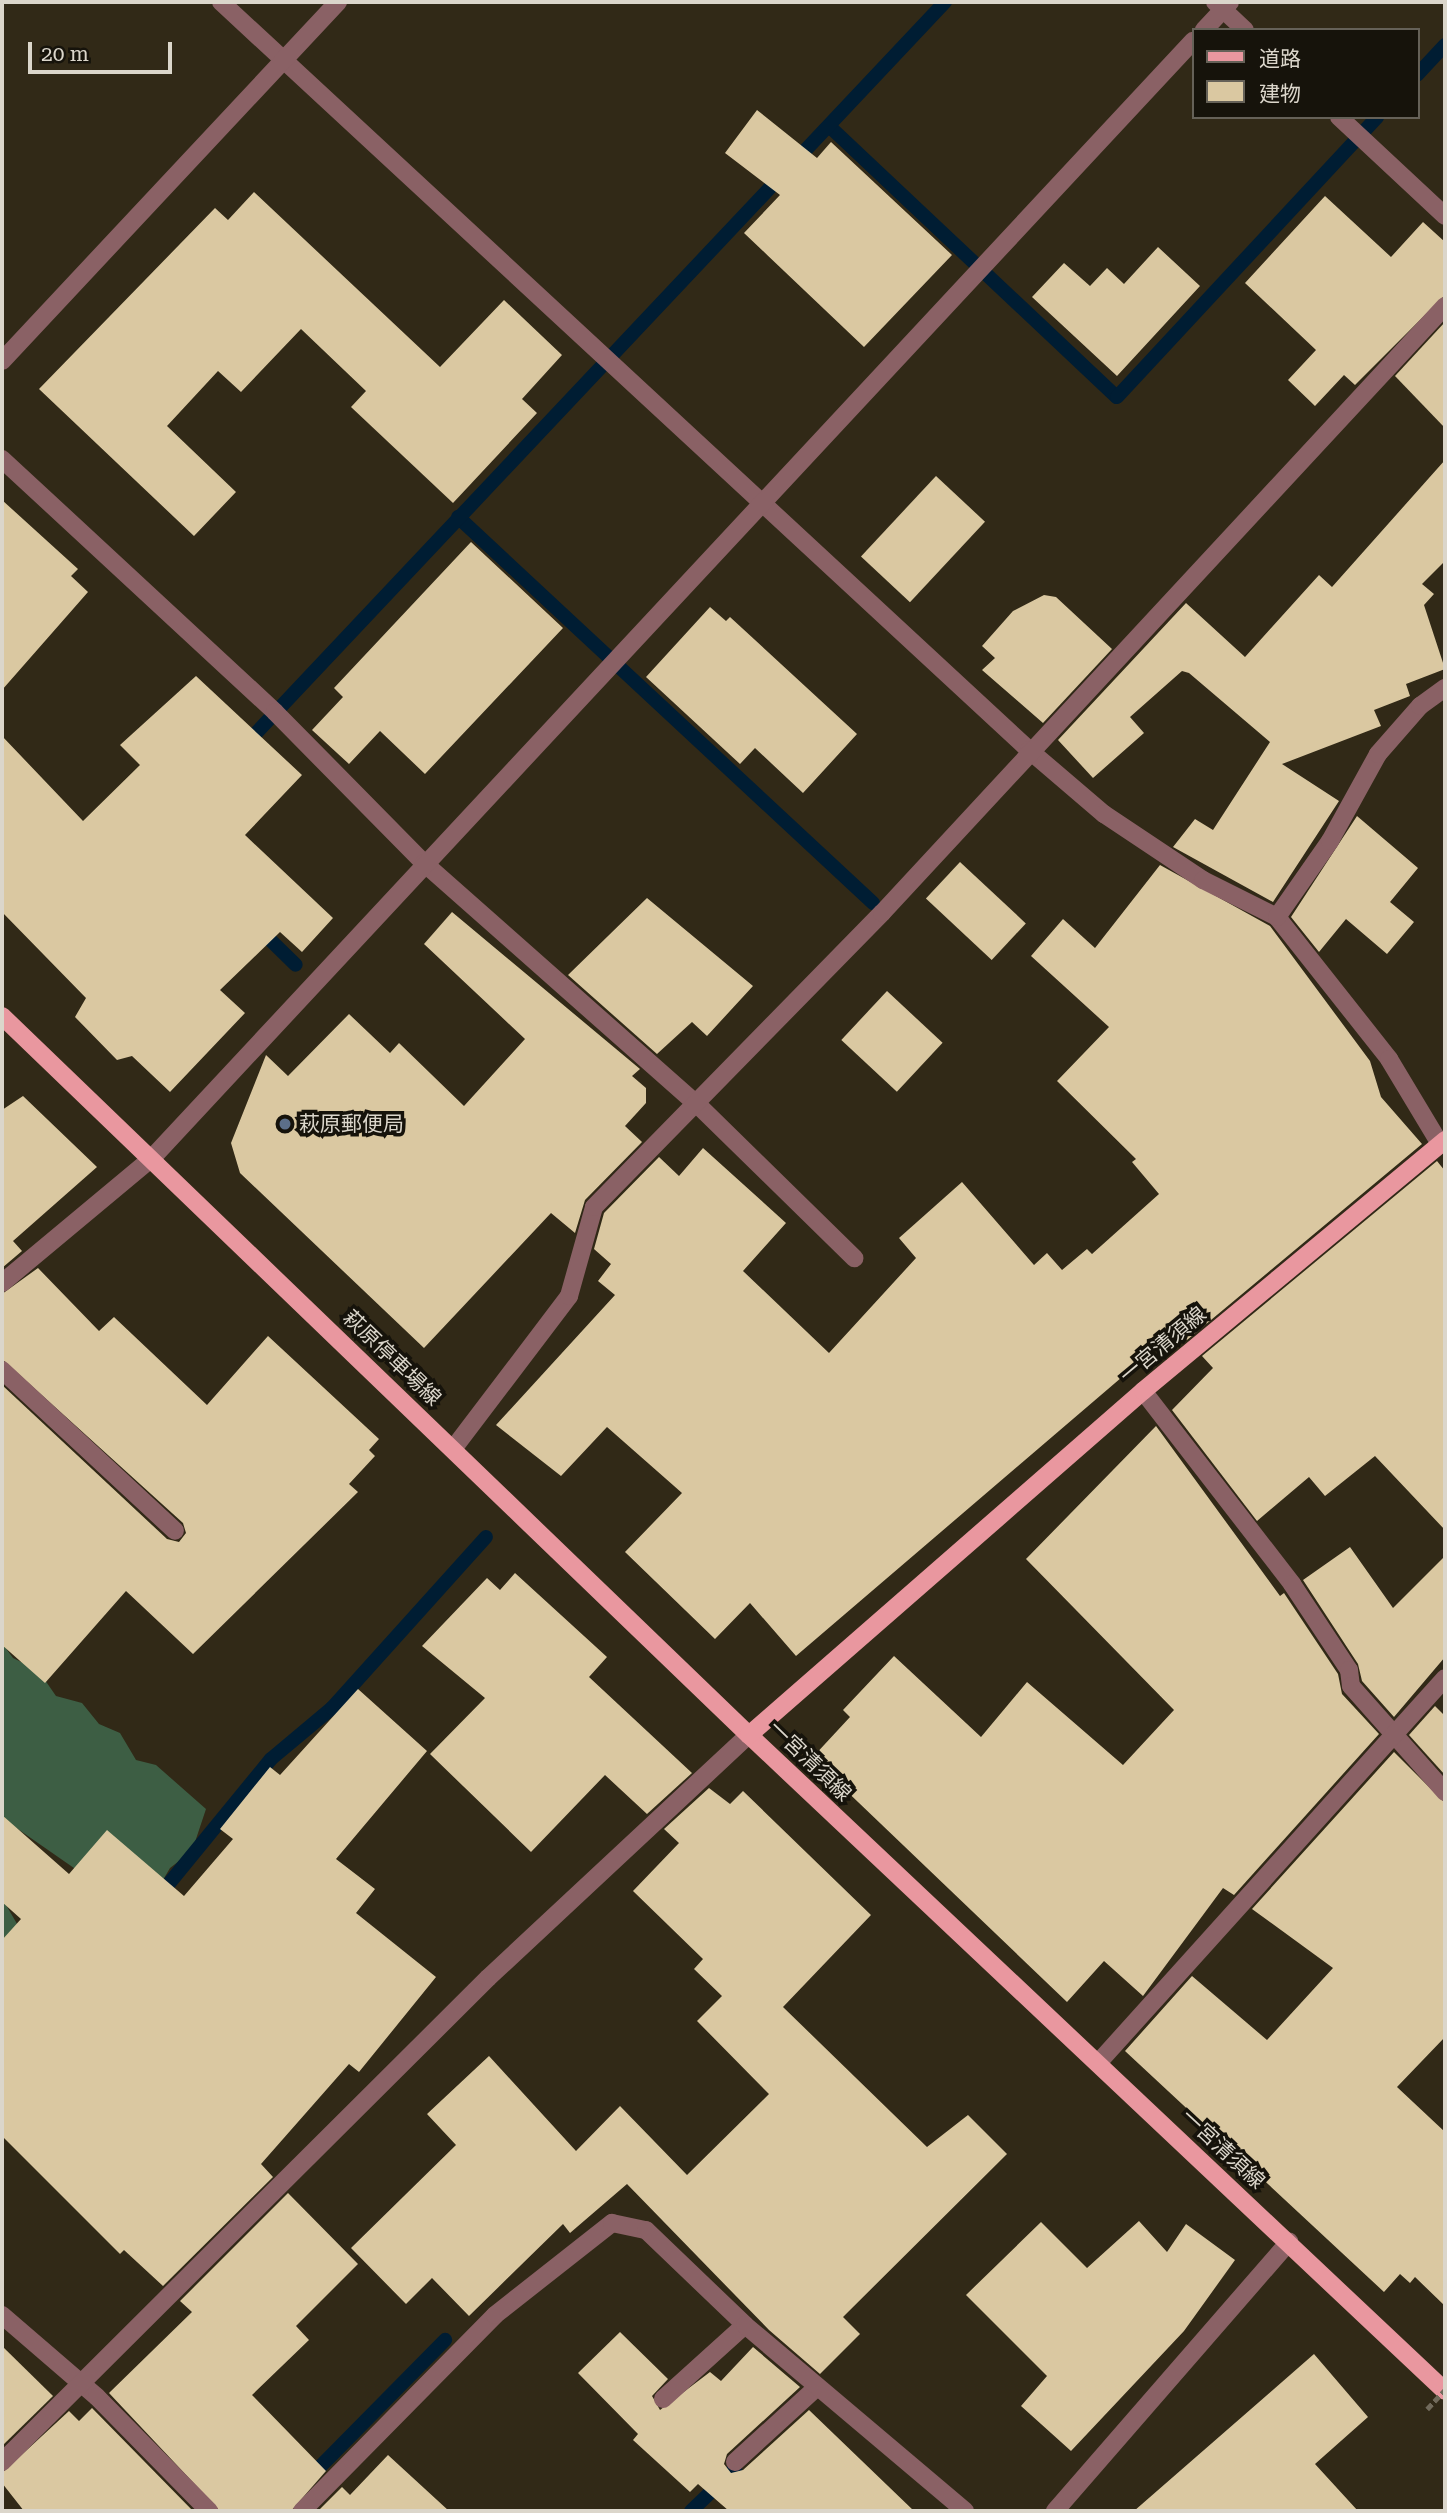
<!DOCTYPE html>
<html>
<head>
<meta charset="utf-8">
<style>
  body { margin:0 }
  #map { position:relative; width:1447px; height:2513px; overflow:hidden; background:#312917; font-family:"Roboto Serif","Noto Sans JP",serif }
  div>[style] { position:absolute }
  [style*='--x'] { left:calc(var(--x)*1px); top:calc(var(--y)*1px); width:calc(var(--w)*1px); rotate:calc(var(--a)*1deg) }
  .forest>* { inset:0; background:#3d5e44 }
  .stream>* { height:14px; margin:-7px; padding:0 7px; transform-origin:7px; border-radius:7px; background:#001d33 }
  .building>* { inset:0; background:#dac8a1; transform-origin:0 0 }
  .minor>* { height:18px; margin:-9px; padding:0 9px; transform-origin:9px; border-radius:9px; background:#8a6165 }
  .major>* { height:18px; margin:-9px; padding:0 9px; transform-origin:9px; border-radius:9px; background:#e9979f }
  .path-bridge>* { height:4.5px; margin-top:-2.25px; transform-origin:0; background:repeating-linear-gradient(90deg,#716a5b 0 7px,transparent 0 10.5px) }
  .dots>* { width:19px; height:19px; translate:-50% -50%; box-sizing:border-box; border:4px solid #16130b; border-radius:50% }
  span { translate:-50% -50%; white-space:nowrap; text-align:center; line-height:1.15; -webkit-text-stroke:7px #16130b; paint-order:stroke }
  .poi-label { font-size:21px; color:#dbd6cb }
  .left { translate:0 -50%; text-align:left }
  .street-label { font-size:21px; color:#dbd6cb }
  .frame { position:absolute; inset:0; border:4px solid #dbd6cb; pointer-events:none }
  .legend { position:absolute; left:1192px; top:28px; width:228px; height:91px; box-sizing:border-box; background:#16130b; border:2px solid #656158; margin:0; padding:9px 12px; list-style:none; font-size:21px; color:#dbd6cb }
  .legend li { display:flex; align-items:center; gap:14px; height:35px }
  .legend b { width:35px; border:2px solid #656158 }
  .scale { position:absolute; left:28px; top:42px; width:144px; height:32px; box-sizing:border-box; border:4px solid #dbd6cb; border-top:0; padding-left:9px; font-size:21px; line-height:24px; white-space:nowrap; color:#dbd6cb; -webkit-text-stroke:5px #16130b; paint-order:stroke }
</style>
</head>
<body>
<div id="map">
  <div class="forest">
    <div style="clip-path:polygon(2px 1643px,13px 1658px,38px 1670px,56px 1696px,82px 1703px,99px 1724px,120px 1733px,136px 1760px,156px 1765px,206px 1809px,192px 1851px,170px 1868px,156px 1892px,84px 1875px,2px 1818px)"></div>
    <div style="clip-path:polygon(2px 1898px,20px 1929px,2px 1944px)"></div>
  </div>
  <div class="stream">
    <div style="--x:1417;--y:75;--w:41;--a:-47"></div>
    <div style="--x:829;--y:126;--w:395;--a:43.3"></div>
    <div style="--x:1117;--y:397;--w:382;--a:-47.1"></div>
    <div style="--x:458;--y:517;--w:567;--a:42.93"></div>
    <div style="--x:243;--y:747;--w:1024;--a:-46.7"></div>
    <div style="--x:257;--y:927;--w:54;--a:44.3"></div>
    <div style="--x:158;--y:1897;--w:178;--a:-50.7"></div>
    <div style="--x:271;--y:1759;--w:80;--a:-39.9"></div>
    <div style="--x:332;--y:1708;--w:230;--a:-48"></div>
    <div style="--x:309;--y:2478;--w:194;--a:-45.4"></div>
    <div style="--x:691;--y:2511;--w:61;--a:-43.7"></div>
  </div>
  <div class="building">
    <div style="clip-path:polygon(757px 110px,817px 158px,831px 142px,952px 255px,864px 347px,744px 233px,780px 195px,725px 153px)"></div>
    <div style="clip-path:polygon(254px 192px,440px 367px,504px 300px,562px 355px,522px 399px,537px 413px,453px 503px,351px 407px,366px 391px,301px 329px,241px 392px,218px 371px,167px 426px,236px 492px,194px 536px,39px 389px,215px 208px,228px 220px)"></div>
    <div style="clip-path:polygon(1325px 196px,1391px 257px,1423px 222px,1445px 242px,1445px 295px,1355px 385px,1344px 375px,1315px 406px,1288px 380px,1316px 350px,1245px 283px)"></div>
    <div style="clip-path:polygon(1158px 247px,1200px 286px,1117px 376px,1032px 297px,1064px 263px,1090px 286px,1107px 268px,1124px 284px)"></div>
    <div style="clip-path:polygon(1445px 322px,1445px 428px,1395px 376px)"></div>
    <div style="clip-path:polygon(1445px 460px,1445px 561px,1422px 584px,1434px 594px,1424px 605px,1445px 669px,1406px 684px,1410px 696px,1374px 710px,1381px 726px,1282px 764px,1339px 801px,1273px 902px,1173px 847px,1195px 819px,1213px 830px,1270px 742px,1189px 673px,1182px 671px,1130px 717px,1144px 733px,1093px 778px,1058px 740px,1186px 603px,1245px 657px,1319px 575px,1332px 587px)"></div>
    <div style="left:936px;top:476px;width:67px;height:110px;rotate:43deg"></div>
    <div style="clip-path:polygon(2px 500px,78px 569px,71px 576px,88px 592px,2px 690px)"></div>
    <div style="clip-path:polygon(471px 542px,563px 628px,425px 774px,380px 731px,349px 764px,312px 730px,343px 697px,334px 688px)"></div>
    <div style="clip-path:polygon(1044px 595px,1056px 597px,1112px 649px,1043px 723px,982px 670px,995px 658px,982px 646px,1013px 611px)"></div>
    <div style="clip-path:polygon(710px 607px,726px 621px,730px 617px,857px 734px,803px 793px,755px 748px,740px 764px,646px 677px)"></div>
    <div style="clip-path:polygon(196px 676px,302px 775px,245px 835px,333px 918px,302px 952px,280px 932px,220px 990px,245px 1013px,170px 1092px,132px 1056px,117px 1060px,75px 1017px,86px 998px,2px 912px,2px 736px,83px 821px,140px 765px,120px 745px)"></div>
    <div style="clip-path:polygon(1357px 816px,1418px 868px,1390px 902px,1414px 922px,1387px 954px,1346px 919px,1319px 952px,1291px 917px)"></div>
    <div style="left:960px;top:862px;width:90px;height:50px;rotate:43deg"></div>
    <div style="clip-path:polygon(1160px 865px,1270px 926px,1370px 1061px,1381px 1097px,1422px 1144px,1187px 1340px,1177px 1330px,796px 1656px,750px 1603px,715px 1639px,625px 1552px,682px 1493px,607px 1427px,561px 1476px,496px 1425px,615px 1295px,598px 1281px,611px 1264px,594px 1249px,604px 1213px,659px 1157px,679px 1176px,703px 1148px,786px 1223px,743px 1271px,829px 1353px,916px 1258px,899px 1238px,962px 1182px,1034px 1265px,1047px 1253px,1062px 1270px,1087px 1249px,1092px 1254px,1159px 1194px,1132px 1162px,1136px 1159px,1057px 1081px,1109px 1027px,1031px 956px,1063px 919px,1095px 948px)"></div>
    <div style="clip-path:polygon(647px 898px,753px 986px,707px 1036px,692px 1022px,657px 1054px,568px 975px)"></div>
    <div style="clip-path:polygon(452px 912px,640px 1069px,632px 1076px,646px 1088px,646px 1103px,625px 1126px,642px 1142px,585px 1200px,575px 1233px,551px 1213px,424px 1348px,240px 1173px,231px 1143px,266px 1055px,288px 1076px,349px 1014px,390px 1053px,399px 1043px,464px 1106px,525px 1039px,424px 944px)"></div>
    <div style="left:887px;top:991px;width:76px;height:67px;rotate:43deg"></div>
    <div style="clip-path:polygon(23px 1096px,97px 1167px,13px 1241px,22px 1251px,2px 1268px,2px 1110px)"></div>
    <div style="clip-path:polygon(1437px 1161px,1445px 1171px,1445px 1530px,1375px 1456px,1325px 1496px,1309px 1477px,1257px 1521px,1172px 1410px,1213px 1368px,1202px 1356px)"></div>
    <div style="clip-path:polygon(38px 1268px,99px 1331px,114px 1317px,207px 1405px,268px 1336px,379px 1439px,369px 1450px,375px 1456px,349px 1484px,358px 1492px,193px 1654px,126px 1591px,45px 1683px,2px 1645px,2px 1385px,167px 1539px,179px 1542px,186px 1533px,183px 1523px,2px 1359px,2px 1294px)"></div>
    <div style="clip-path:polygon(1156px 1426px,1280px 1596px,1284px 1593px,1338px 1674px,1342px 1694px,1379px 1734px,1234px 1895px,1223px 1888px,1143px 1996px,1104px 1961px,1067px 2002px,812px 1758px,850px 1717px,843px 1710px,894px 1656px,981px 1737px,1027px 1682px,1123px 1765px,1174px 1710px,1026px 1559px)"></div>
    <div style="clip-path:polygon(1350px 1547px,1393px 1608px,1445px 1556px,1445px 1657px,1394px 1717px,1362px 1681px,1358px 1664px,1303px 1580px)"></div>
    <div style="clip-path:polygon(515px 1573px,607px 1657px,589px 1677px,692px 1773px,647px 1814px,605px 1775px,531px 1852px,430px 1754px,485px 1698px,422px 1646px,487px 1578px,500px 1590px)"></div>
    <div style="clip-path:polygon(358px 1689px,427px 1751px,336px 1859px,375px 1889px,356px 1913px,436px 1977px,359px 2072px,349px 2064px,261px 2164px,273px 2177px,163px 2286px,124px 2250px,120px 2254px,2px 2136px,2px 1940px,21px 1919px,2px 1902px,2px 1815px,69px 1874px,107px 1830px,184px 1896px,233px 1839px,220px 1829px,270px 1767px,280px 1775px)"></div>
    <div style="clip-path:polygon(1435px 1706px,1445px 1716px,1445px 1775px,1409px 1735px)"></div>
    <div style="clip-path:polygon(1394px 1752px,1445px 1803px,1445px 2037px,1397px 2087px,1445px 2132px,1445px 2306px,1415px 2277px,1410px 2283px,1400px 2274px,1384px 2292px,1125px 2051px,1192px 1976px,1267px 2040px,1333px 1968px,1252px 1909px)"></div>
    <div style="clip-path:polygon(709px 1788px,730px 1804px,743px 1791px,871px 1915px,783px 2007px,927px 2147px,968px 2115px,1007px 2154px,843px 2317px,860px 2334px,820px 2374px,769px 2330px,627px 2184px,570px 2233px,563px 2224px,469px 2316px,432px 2278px,406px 2304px,351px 2248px,456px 2145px,427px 2114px,489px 2056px,576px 2151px,620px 2106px,687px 2175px,769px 2094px,697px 2021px,722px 1996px,694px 1969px,703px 1959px,633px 1891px,679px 1843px,664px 1829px)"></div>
    <div style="clip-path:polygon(288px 2193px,358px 2264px,296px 2326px,309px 2340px,252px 2395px,326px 2471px,291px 2511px,220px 2511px,109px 2393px,192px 2312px,180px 2301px)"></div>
    <div style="clip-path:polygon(1139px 2221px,1167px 2252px,1186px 2224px,1235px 2260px,1184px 2331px,1071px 2451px,1021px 2406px,1047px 2376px,966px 2295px,1041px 2222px,1087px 2268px)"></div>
    <div style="clip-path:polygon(620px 2332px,668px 2379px,652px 2396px,660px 2410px,710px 2372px,721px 2381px,753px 2347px,800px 2387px,727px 2454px,724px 2464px,731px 2473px,743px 2470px,809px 2410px,914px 2511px,729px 2511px,698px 2484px,690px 2492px,633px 2440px,638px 2434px,578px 2373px)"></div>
    <div style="clip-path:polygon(2px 2346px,53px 2396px,2px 2446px)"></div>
    <div style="clip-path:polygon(1314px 2354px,1368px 2417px,1315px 2464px,1358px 2511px,1134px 2511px)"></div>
    <div style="clip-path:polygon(92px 2408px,193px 2511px,24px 2511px,2px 2483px,2px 2473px,69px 2411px,79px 2421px)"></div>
    <div style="clip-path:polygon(388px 2455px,449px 2511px,318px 2511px,342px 2487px,350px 2495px)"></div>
  </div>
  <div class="minor">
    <div style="--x:221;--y:2;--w:1101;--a:42.79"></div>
    <div style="--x:1029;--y:750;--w:99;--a:40.5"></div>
    <div style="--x:1104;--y:814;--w:119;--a:33.7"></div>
    <div style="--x:1203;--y:880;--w:83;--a:26.6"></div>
    <div style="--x:1277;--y:917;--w:181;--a:51.7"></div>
    <div style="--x:1389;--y:1059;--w:99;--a:59"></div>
    <div style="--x:1215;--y:2;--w:41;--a:43"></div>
    <div style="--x:1204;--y:30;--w:38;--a:-47"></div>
    <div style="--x:1339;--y:117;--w:145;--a:43"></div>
    <div style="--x:2;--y:361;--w:492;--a:-46.9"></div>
    <div style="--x:2;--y:459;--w:372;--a:42.8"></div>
    <div style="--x:275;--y:712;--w:212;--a:45.4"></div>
    <div style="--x:424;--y:863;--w:366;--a:41.5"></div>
    <div style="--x:698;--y:1105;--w:219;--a:44.4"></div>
    <div style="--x:1277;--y:917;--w:93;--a:-55.1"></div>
    <div style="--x:1330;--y:841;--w:99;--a:-61.1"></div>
    <div style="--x:1378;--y:754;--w:64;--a:-48.8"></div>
    <div style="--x:1420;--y:706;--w:31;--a:-36"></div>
    <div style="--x:2;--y:1283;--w:195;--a:-39.8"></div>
    <div style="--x:152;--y:1158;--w:1527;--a:-47.02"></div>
    <div style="--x:2;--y:1370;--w:236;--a:42.9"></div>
    <div style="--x:1143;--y:1391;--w:244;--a:52.3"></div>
    <div style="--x:1292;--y:1584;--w:103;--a:56.5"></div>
    <div style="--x:1349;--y:1670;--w:16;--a:83"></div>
    <div style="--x:1351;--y:1686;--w:142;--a:48.4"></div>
    <div style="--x:453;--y:1449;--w:192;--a:-52.8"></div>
    <div style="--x:569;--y:1296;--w:92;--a:-74.3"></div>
    <div style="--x:594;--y:1207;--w:412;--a:-45.6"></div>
    <div style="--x:882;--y:913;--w:828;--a:-47.15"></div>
    <div style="--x:1098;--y:2063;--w:518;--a:-47.97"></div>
    <div style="--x:2;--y:2315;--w:125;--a:40.8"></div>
    <div style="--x:97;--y:2397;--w:160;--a:45.5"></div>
    <div style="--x:663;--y:2399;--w:110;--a:-42.1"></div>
    <div style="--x:2;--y:2462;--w:686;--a:-44.88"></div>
    <div style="--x:488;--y:1978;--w:357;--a:-43"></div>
    <div style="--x:735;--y:2462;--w:110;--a:-42.4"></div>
    <div style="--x:302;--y:2511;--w:275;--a:-45.4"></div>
    <div style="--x:495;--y:2315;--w:149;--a:-38.2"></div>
    <div style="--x:612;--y:2223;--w:35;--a:12"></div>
    <div style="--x:646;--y:2230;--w:137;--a:43.8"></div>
    <div style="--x:745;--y:2325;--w:288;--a:40.2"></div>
    <div style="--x:1055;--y:2511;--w:357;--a:-49"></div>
  </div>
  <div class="major">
    <div style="--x:2;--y:1016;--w:1037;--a:43.91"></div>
    <div style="--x:749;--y:1735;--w:956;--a:43.31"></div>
    <div style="--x:749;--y:1735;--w:523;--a:-41.12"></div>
    <div style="--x:1143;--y:1391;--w:393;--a:-39.7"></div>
  </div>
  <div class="path-bridge">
    <div style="--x:1427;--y:2409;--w:26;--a:-47"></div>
  </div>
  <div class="dots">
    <div style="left:285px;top:1124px;background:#5c6f8a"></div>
  </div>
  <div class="poi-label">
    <span class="left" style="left:299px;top:1124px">萩原郵便局</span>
  </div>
  <div class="street-label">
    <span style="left:1163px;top:1345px;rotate:-40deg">一宮清須線</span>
    <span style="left:392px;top:1358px;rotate:44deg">萩原停車場線</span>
    <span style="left:810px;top:1761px;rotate:44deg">一宮清須線</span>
    <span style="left:1223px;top:2149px;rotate:43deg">一宮清須線</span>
  </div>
  <div class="frame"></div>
  <ul class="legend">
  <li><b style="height:9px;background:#e9979f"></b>道路</li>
  <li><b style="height:19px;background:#dac8a1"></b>建物</li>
  </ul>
  <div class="scale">20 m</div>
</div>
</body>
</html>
